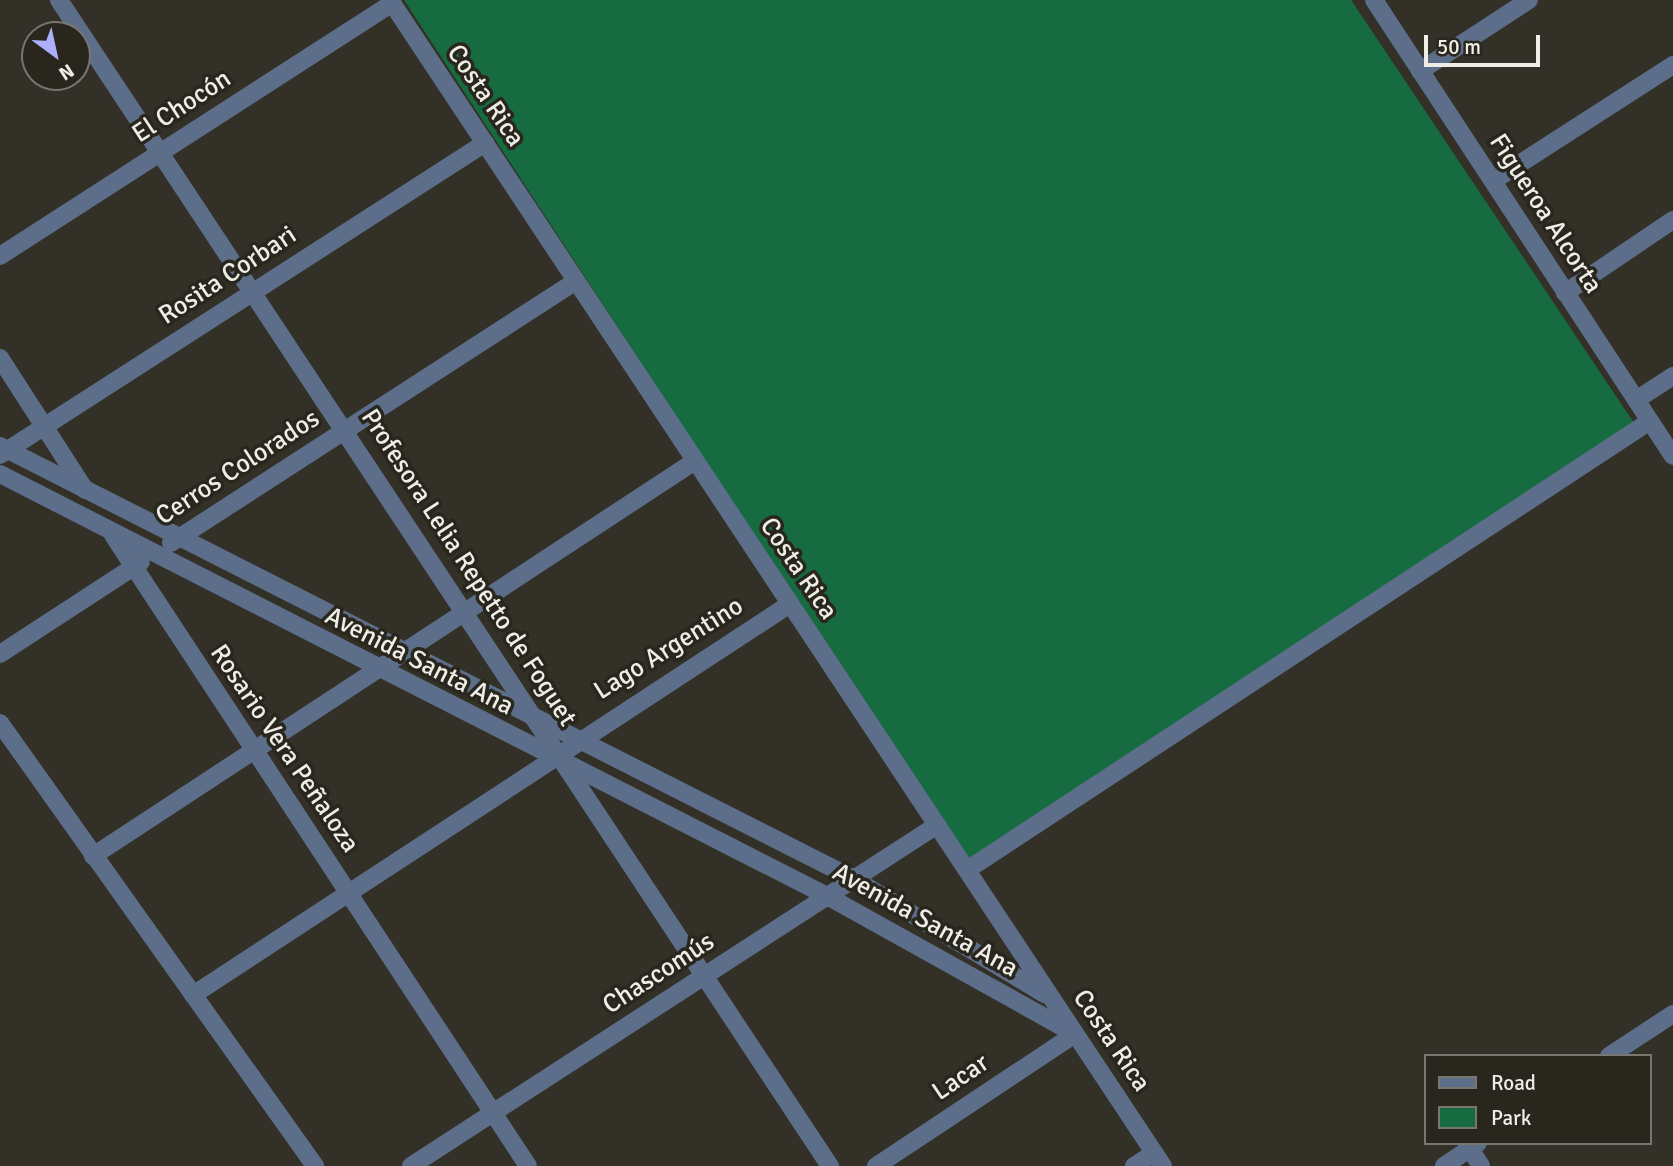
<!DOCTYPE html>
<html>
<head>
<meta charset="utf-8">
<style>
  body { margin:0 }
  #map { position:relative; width:1673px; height:1166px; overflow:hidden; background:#333127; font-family:Signika,sans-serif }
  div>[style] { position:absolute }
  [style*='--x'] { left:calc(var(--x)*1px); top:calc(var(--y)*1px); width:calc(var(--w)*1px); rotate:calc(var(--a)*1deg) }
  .green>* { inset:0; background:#176b41 }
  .minor>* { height:18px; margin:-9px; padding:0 9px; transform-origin:9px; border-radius:9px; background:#5d6e8a }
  span { translate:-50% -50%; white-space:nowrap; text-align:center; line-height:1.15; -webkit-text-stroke:7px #29271d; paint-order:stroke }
  .street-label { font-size:26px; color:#efede7 }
  .legend { position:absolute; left:1424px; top:1054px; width:228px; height:91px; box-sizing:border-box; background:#29271d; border:2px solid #78766e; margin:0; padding:9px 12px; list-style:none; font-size:21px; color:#efede7 }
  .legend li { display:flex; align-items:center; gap:14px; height:35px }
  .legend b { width:35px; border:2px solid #78766e }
  .north { position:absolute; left:21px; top:21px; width:70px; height:70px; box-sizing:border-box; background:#29271d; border:2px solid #78766e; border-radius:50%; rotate:147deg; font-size:19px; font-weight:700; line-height:28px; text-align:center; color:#efede7 }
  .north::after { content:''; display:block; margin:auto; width:24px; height:32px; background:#acaffb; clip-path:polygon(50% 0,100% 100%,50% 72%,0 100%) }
  .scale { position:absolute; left:1424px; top:35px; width:116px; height:32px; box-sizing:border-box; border:4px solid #efede7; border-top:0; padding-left:9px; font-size:21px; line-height:24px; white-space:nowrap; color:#efede7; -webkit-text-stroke:5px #29271d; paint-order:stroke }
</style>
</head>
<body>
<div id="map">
  <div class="green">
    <div style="clip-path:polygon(404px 0,1351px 0,1638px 429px,968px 863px)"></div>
  </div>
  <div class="minor">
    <div style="--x:59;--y:0;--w:1398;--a:56.53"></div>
    <div style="--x:390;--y:0;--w:1399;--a:56.46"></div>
    <div style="--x:1374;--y:0;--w:545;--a:56.75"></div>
    <div style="--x:1420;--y:71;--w:130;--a:-33.1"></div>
    <div style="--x:1493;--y:181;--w:214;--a:-32.8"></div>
    <div style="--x:0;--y:256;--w:467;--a:-32.8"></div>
    <div style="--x:1565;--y:293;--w:130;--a:-34.1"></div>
    <div style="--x:0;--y:358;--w:157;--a:57.2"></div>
    <div style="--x:1636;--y:400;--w:44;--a:-33"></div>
    <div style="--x:0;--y:446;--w:957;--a:26.89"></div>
    <div style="--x:854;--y:879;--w:223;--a:31.1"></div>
    <div style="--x:0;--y:455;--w:577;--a:-32.75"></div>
    <div style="--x:0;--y:474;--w:928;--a:27.03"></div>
    <div style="--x:827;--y:896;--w:284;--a:29.1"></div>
    <div style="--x:1075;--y:1034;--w:239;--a:146.4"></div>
    <div style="--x:113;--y:535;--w:755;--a:56.67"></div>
    <div style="--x:171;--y:543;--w:482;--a:-32.9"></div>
    <div style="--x:0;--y:654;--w:168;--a:-33.1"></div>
    <div style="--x:0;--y:723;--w:544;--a:54.58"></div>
    <div style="--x:93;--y:856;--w:720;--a:-33.27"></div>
    <div style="--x:967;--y:870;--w:817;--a:-33.32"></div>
    <div style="--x:193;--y:995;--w:714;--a:-33.22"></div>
    <div style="--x:1609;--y:1056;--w:77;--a:-33.3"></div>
    <div style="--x:1470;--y:1149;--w:20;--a:57"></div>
    <div style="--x:411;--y:1166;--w:627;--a:-32.95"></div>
    <div style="--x:1134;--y:1166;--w:24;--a:-33"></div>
    <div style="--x:1444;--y:1166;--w:41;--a:-34.1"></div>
  </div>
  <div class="street-label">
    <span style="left:485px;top:96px;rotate:56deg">Costa Rica</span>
    <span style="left:182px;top:107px;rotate:-33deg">El Chocón</span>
    <span style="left:1545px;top:214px;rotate:57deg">Figueroa Alcorta</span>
    <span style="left:228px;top:276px;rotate:-33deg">Rosita Corbari</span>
    <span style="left:238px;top:468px;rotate:-33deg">Cerros Colorados</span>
    <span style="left:468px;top:568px;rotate:57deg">Profesora Lelia Repetto de Foguet</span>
    <span style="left:798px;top:569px;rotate:56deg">Costa Rica</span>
    <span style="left:669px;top:649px;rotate:-32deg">Lago Argentino</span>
    <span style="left:419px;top:662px;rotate:27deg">Avenida Santa Ana</span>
    <span style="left:284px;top:749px;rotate:56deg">Rosario Vera Peñaloza</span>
    <span style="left:925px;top:921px;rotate:29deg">Avenida Santa Ana</span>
    <span style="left:659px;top:974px;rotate:-33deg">Chascomús</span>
    <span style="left:1111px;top:1041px;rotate:56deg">Costa Rica</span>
    <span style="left:961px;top:1078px;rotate:-34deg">Lacar</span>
  </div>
  <ul class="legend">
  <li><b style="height:9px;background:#5d6e8a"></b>Road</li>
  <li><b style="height:19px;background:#176b41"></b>Park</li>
  </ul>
  <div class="north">N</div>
  <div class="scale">50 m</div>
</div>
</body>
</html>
